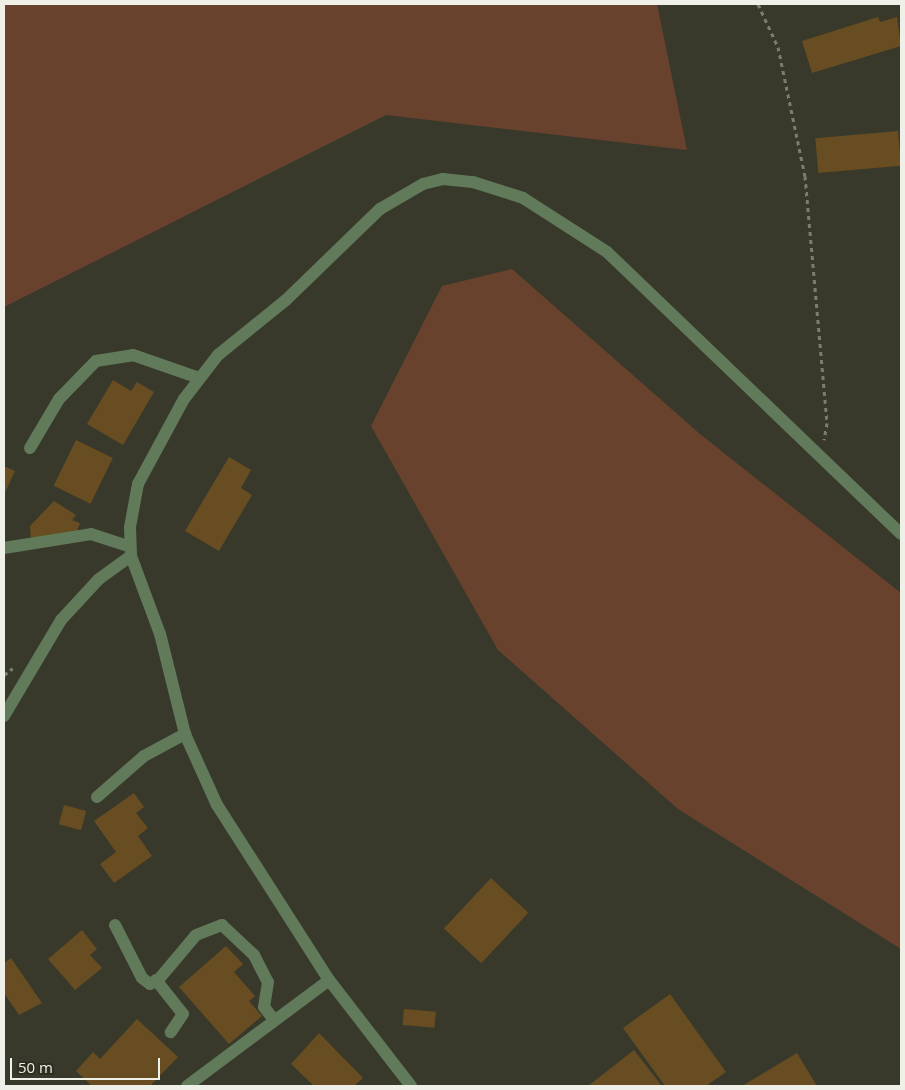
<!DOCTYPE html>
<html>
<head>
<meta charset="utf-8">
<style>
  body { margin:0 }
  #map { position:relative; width:905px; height:1090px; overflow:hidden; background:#38392a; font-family:"Open Sans",sans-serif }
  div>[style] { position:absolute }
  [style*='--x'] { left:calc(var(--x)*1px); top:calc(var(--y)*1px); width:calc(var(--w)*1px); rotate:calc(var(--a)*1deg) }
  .green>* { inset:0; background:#69422e }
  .building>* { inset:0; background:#674d21; transform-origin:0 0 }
  .path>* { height:3px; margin-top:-1.5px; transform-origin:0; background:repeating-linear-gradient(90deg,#7c7d71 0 4px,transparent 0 8px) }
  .minor>* { height:12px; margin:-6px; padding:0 6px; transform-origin:6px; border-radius:6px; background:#607a5a }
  span { translate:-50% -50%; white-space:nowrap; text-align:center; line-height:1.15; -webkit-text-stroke:4px #2e2e21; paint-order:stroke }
  .frame { position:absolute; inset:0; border:5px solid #eff0e7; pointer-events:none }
  .scale { position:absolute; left:10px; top:1058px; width:150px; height:22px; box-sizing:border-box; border:2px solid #eff0e7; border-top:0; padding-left:6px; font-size:15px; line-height:18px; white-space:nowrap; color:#eff0e7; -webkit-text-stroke:4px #2e2e21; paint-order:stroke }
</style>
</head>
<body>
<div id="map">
  <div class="green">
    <div style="clip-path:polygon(4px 4px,657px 4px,687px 150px,386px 115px,4px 307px)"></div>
    <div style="clip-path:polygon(512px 269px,700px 434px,901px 593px,901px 949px,678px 809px,498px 650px,371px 426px,442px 286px)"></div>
  </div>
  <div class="building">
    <div style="clip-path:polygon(878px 17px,880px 22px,897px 17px,901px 46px,812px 73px,802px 41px)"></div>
    <div style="left:898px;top:131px;width:35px;height:83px;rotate:85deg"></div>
    <div style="clip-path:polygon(113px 380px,131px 391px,137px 382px,154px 392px,123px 445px,87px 424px)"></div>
    <div style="left:76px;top:440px;width:41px;height:51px;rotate:26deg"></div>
    <div style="clip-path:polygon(229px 457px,251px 470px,241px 488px,252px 495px,219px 551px,185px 531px)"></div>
    <div style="clip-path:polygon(4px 466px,15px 471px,4px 495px)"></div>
    <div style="clip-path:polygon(54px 501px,76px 515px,72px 520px,80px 523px,77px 531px,31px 542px,30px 526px)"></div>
    <div style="clip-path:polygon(134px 793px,144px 807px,136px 813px,148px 828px,138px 836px,152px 856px,114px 883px,100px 864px,116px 852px,94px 821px)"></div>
    <div style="left:64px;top:805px;width:23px;height:20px;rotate:15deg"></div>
    <div style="left:491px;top:878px;width:51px;height:69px;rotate:43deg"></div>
    <div style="clip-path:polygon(82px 930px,97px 949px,90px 955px,102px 968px,75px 990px,48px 959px)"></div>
    <div style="clip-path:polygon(226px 946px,243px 964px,234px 972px,255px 996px,249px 1001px,262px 1016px,229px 1044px,179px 987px)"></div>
    <div style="clip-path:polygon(11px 958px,42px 1003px,19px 1015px,4px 993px,4px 963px)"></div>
    <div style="clip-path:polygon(670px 994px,726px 1072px,706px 1086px,665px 1086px,623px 1028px)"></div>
    <div style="left:404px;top:1009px;width:32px;height:16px;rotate:5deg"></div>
    <div style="clip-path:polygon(137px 1019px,178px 1057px,150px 1086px,92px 1086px,76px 1071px,93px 1052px,100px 1059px)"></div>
    <div style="clip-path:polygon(319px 1033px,363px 1078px,354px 1086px,314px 1086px,291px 1064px)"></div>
    <div style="clip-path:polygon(634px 1050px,662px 1086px,588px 1086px)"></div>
    <div style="clip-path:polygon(797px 1053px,817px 1086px,742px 1086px)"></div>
  </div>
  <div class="path">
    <div style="--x:758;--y:4;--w:47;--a:65.1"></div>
    <div style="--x:778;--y:47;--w:132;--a:78.2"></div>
    <div style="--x:805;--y:176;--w:248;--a:84.9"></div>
    <div style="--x:827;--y:423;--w:17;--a:100"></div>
    <div style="--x:4;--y:675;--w:11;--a:-38"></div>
  </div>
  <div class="minor">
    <div style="--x:30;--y:448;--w:57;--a:-59.4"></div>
    <div style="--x:59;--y:399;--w:53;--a:-45.8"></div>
    <div style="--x:96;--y:361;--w:37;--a:-9"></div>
    <div style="--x:133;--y:355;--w:70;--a:19.2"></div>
    <div style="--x:4;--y:548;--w:88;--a:-9.1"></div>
    <div style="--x:91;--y:534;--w:40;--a:18"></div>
    <div style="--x:4;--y:716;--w:112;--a:-59.3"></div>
    <div style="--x:61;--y:620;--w:56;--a:-47.2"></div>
    <div style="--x:99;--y:579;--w:39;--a:-36"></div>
    <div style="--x:97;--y:797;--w:62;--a:-41.1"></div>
    <div style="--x:144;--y:756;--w:47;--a:-28.2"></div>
    <div style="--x:115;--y:925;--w:59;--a:63"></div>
    <div style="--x:142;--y:978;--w:10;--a:37"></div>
    <div style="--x:150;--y:984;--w:10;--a:-29"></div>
    <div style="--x:159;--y:979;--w:57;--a:-49.9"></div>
    <div style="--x:196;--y:935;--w:28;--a:-21"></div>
    <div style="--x:222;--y:925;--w:44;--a:43.2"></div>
    <div style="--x:254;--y:955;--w:30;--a:63"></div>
    <div style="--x:268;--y:982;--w:25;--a:99"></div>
    <div style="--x:264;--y:1007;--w:16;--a:52"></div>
    <div style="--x:156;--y:980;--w:43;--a:51.5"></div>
    <div style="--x:183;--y:1014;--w:22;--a:124"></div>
    <div style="--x:187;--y:1086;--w:177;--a:-36.7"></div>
    <div style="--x:411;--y:1086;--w:134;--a:-127.7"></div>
    <div style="--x:329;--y:980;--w:208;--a:-122.6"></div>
    <div style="--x:217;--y:805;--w:78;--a:-114.3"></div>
    <div style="--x:185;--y:734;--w:103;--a:-104"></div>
    <div style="--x:160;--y:634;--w:83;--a:-110.4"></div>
    <div style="--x:131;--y:556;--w:29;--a:-92"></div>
    <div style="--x:130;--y:527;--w:44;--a:-79.5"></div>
    <div style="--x:138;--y:484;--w:97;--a:-61.6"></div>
    <div style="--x:184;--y:399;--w:56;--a:-52.3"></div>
    <div style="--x:218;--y:355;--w:87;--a:-39"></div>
    <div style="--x:286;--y:300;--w:131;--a:-44.1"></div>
    <div style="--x:380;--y:209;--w:50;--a:-30.2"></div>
    <div style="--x:423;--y:184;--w:21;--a:-14"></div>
    <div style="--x:443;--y:179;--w:30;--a:6"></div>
    <div style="--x:473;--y:182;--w:52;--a:17.7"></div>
    <div style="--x:523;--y:198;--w:100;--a:32.7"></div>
    <div style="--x:607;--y:252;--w:407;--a:43.8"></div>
  </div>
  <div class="frame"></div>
  <div class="scale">50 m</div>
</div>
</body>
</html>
